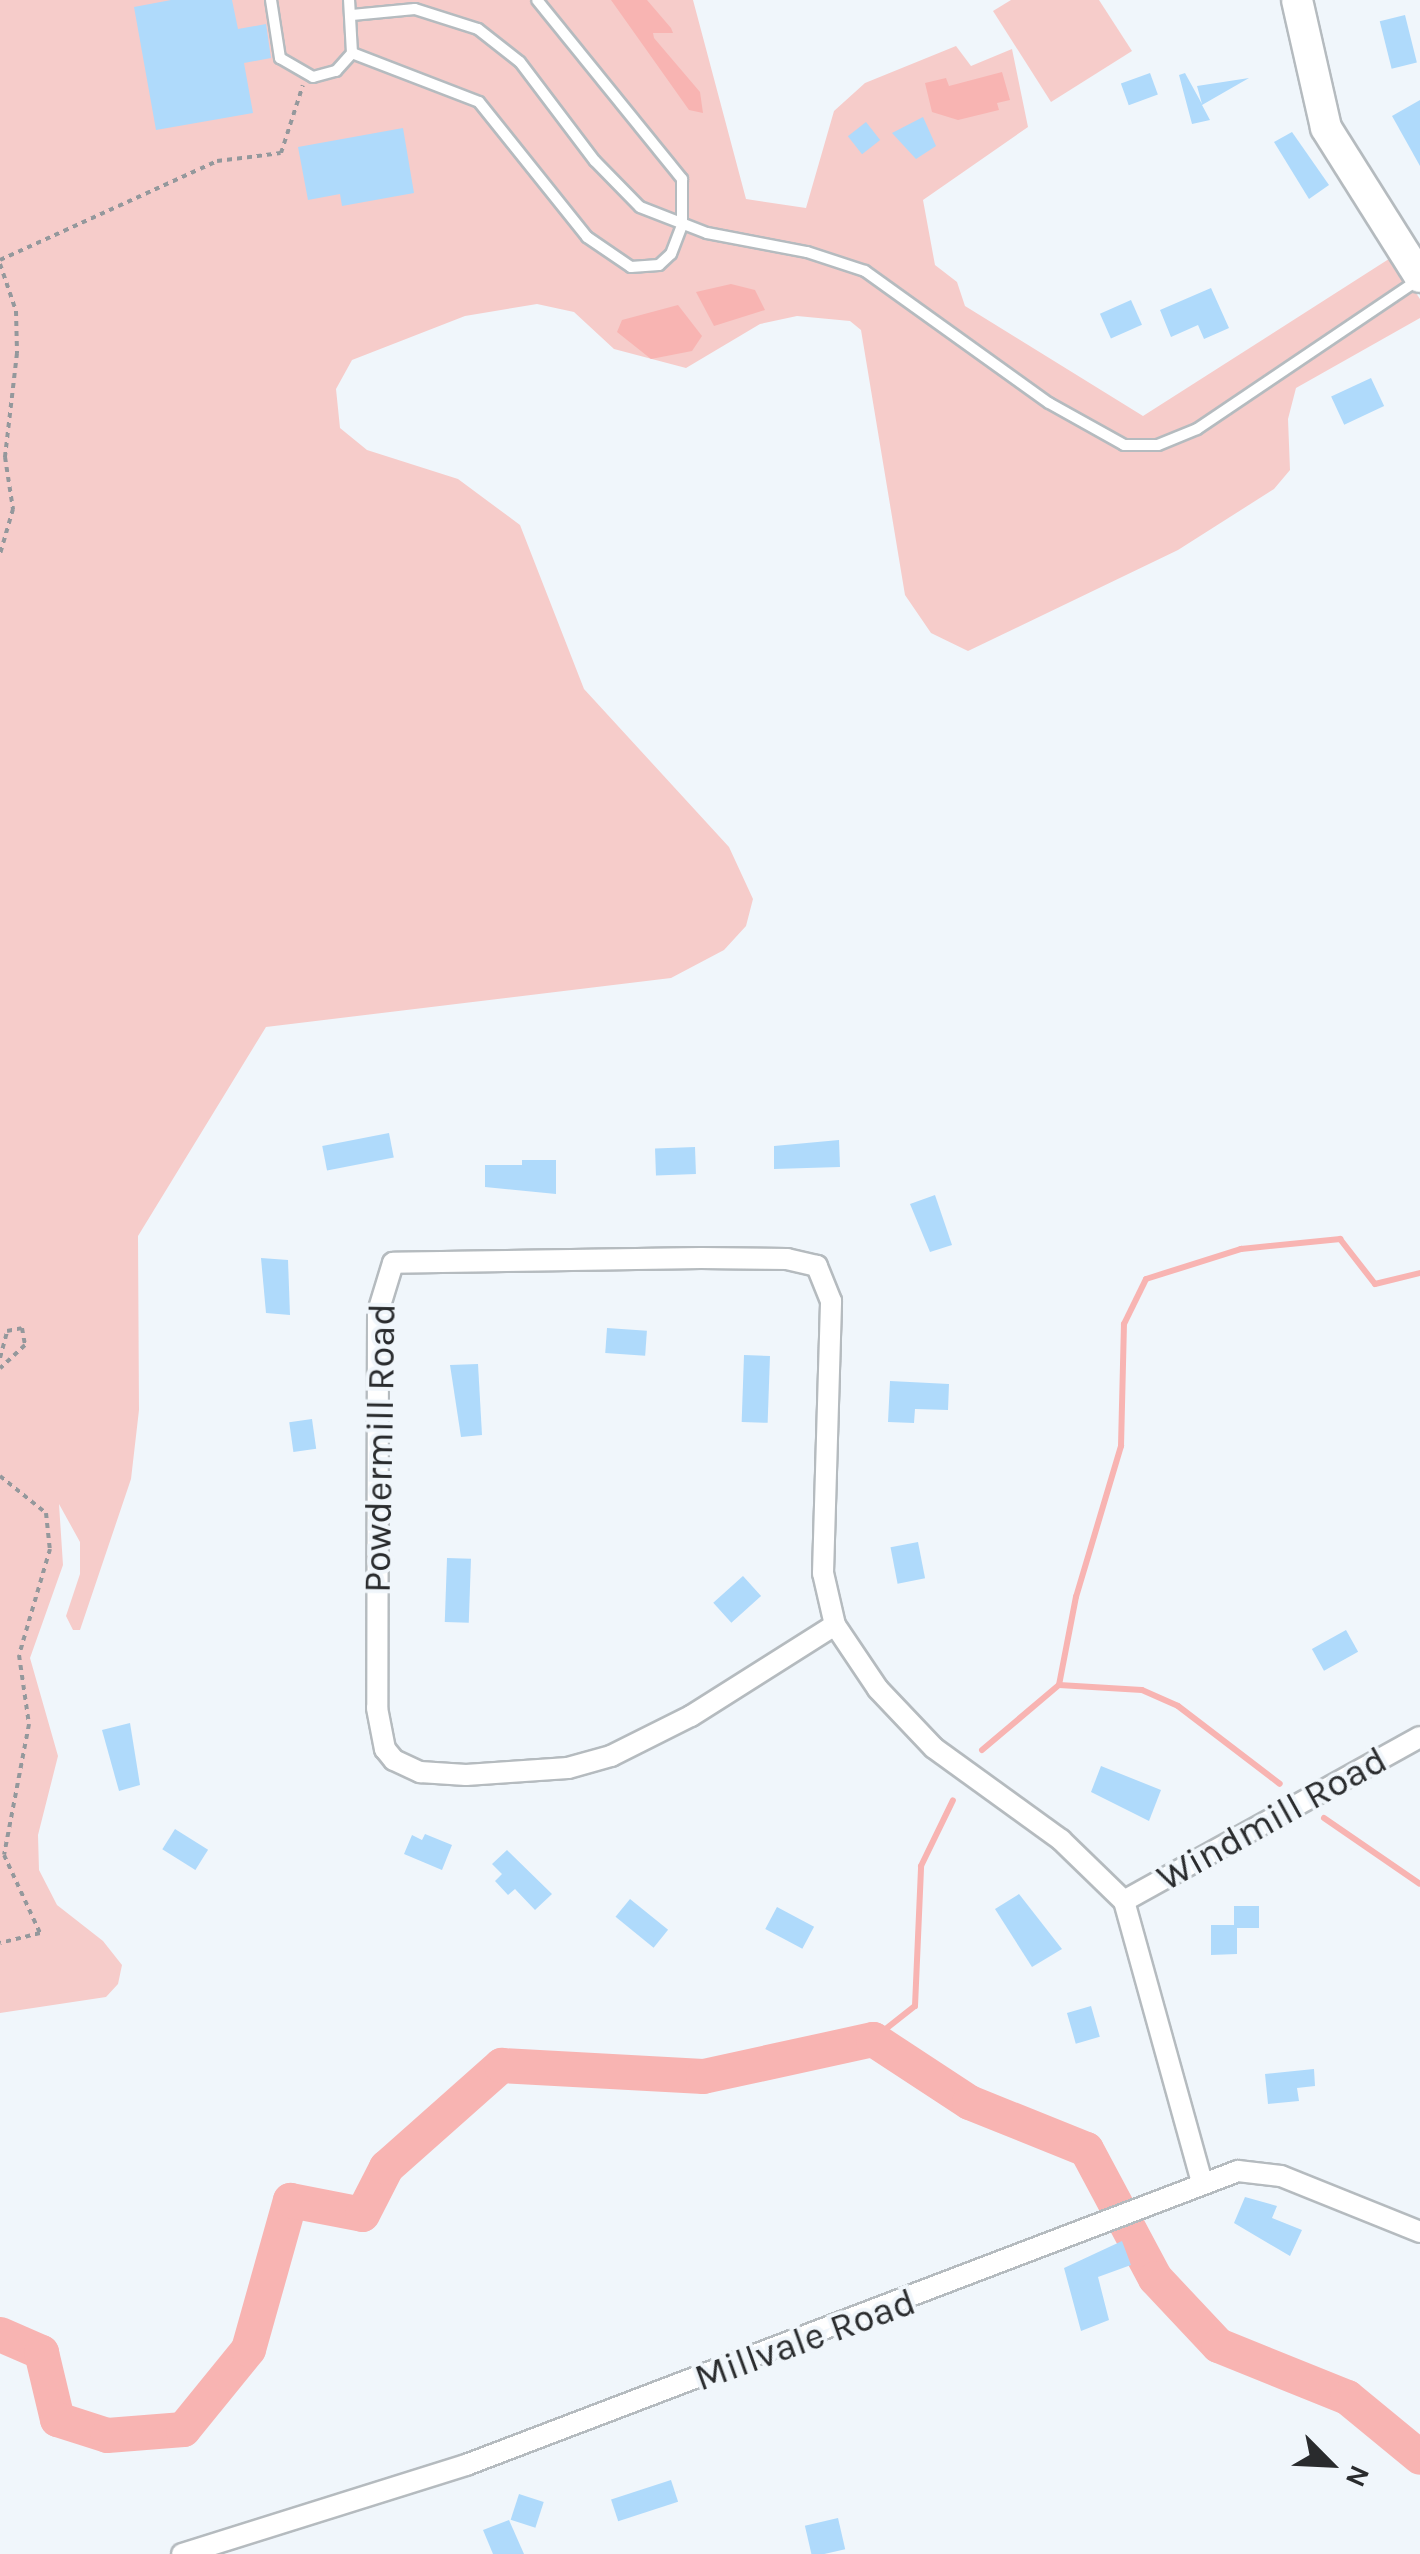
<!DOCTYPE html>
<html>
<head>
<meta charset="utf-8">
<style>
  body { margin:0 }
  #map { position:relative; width:1420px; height:2554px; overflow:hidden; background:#f0f6fb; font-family:Karla,sans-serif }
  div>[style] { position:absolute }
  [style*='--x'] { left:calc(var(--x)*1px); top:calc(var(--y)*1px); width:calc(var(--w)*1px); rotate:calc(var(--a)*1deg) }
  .green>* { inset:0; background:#f6ccca }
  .water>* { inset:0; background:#f8b4b2 }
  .stream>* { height:6px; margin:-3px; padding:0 3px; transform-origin:3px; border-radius:3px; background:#f8b4b2 }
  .river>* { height:35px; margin:-17.5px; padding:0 17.5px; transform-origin:17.5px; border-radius:17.5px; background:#f8b4b2 }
  .building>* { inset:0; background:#afdafb; transform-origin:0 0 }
  .path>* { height:4px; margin-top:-2px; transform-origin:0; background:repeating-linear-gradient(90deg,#94989c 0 5px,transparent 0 10px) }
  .roads { filter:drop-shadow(2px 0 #b5bbbf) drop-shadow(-2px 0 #b5bbbf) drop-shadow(0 2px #b5bbbf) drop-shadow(0 -2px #b5bbbf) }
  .lane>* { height:10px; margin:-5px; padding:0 5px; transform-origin:5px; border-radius:5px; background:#fff }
  .street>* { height:20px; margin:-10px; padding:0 10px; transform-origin:10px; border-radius:10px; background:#fff }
  .secondary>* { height:30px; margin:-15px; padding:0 15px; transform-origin:15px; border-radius:15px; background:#fff }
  span { translate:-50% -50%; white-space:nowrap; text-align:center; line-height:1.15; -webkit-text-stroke:8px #f0f6fb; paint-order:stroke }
  .street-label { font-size:38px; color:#292b2d }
  .north { position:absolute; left:1280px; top:2414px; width:100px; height:100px; -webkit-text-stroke:8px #f0f6fb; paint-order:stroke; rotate:114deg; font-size:28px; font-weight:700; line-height:40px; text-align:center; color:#292b2d }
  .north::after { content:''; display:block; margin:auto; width:35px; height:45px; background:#292b2d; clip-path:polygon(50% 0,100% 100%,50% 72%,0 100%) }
</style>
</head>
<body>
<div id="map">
  <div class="green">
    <div style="clip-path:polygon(0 0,693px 0,746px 199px,806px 208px,834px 111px,865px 83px,956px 46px,971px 66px,1012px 49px,1028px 127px,923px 200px,935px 265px,957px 282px,965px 306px,1143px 416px,1392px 257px,1420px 299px,1420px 318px,1296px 388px,1288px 419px,1290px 470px,1274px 489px,1178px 550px,968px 651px,931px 633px,905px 595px,861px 330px,850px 321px,797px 316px,760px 324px,686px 368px,614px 349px,574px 312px,537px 304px,465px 316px,352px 360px,336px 389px,340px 428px,367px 450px,458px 479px,520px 525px,584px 689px,729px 847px,753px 899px,746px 926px,724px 950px,671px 978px,266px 1027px,138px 1236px,139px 1410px,131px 1479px,80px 1630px,73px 1630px,66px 1616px,80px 1574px,80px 1542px,59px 1504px,63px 1565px,30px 1658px,58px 1756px,38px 1835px,39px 1870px,57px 1905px,103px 1941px,122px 1965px,118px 1984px,106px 1997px,0 2013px)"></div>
    <div style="clip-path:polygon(1011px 0,1099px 0,1132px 51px,1051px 102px,993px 11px)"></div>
  </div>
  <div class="water">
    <div style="clip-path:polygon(611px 0,647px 0,671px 28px,673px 33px,653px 33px,654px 38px,700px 92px,703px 113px,689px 110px)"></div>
    <div style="clip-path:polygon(1002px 72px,1010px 100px,997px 103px,999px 110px,958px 120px,932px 112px,925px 83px,946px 78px,949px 86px)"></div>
    <div style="clip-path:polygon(731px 284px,755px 290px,765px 310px,714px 326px,696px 292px)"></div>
    <div style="clip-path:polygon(678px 305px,702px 336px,692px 351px,651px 359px,617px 332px,622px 320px)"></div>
  </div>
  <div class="stream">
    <div style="--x:1059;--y:1685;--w:83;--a:3.4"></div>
    <div style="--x:1142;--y:1690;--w:39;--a:24"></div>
    <div style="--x:1178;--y:1706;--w:128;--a:37.4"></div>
    <div style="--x:982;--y:1750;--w:101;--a:-40.2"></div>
    <div style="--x:1059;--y:1685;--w:90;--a:-79.1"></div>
    <div style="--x:1076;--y:1597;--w:158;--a:-73.4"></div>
    <div style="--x:1121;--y:1446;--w:122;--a:-88.6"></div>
    <div style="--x:1124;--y:1324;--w:50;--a:-63.9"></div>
    <div style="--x:1146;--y:1279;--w:100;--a:-17.5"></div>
    <div style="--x:1241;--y:1249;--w:100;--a:-5.8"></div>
    <div style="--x:1340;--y:1239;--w:57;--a:52.1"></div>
    <div style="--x:1375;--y:1284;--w:46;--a:-13.7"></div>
    <div style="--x:1324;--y:1818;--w:116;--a:34.5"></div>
    <div style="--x:873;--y:2039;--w:53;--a:-38.2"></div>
    <div style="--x:915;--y:2006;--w:140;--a:-87.5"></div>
    <div style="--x:921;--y:1866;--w:73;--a:-64.1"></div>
  </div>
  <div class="river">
    <div style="--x:0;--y:2334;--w:45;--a:23.7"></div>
    <div style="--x:41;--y:2352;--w:69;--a:76.6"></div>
    <div style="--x:57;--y:2419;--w:52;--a:17.7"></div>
    <div style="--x:107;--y:2435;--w:76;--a:-4.5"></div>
    <div style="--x:183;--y:2429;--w:103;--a:-50.9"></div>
    <div style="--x:248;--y:2349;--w:155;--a:-74.3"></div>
    <div style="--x:290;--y:2200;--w:73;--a:11"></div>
    <div style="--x:362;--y:2214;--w:53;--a:-62.9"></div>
    <div style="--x:386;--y:2167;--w:154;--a:-41.6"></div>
    <div style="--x:501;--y:2065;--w:202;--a:3.1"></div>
    <div style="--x:703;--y:2076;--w:174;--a:-12.3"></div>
    <div style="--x:873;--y:2039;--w:115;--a:33.3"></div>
    <div style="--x:969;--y:2102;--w:126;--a:21.9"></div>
    <div style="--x:1086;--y:2149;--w:146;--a:61.9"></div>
    <div style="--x:1155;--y:2278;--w:92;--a:46.8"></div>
    <div style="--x:1218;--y:2345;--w:139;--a:22"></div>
    <div style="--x:1347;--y:2397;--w:94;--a:39.4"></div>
  </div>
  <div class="building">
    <div style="clip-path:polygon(171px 0,232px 0,238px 29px,266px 24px,271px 58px,244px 63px,253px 113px,156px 130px,134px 7px)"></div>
    <div style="left:1405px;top:15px;width:49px;height:26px;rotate:76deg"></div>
    <div style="left:1150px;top:73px;width:23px;height:31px;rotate:70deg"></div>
    <div style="clip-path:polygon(1185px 73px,1202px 104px,1197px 86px,1249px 78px,1202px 105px,1210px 120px,1192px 124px,1179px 75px)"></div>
    <div style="clip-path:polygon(1420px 100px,1420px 166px,1392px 116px)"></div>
    <div style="clip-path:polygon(923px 117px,936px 146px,916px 159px,892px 133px)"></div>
    <div style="left:866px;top:122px;width:23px;height:23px;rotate:52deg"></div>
    <div style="clip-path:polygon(403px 128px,414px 193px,342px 206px,340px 194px,308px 200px,298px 147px)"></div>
    <div style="clip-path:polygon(1292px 132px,1329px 185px,1309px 199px,1274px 142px)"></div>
    <div style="clip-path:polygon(1211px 288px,1229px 328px,1204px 339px,1198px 325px,1171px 337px,1160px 310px)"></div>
    <div style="left:1131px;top:300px;width:27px;height:34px;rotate:66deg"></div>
    <div style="left:1371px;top:378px;width:31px;height:44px;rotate:65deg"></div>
    <div style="left:389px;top:1133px;width:25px;height:68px;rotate:79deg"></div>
    <div style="clip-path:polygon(839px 1140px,840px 1167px,774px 1169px,774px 1146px)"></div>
    <div style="left:695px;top:1147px;width:27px;height:40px;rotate:88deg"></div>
    <div style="clip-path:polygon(522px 1160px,556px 1160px,556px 1194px,485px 1187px,485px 1165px,522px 1165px)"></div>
    <div style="clip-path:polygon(935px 1195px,952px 1245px,930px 1252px,910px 1204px)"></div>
    <div style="clip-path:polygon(261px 1258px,288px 1260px,290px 1315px,266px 1313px)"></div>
    <div style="left:607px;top:1328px;width:40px;height:25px;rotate:4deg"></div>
    <div style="left:744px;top:1355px;width:26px;height:67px;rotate:2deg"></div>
    <div style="clip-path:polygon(478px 1364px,482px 1435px,461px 1437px,450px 1365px)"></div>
    <div style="clip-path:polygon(890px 1381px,949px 1384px,948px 1410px,915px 1409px,914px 1423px,888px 1422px)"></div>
    <div style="left:312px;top:1419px;width:30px;height:23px;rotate:82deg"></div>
    <div style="left:918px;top:1542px;width:37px;height:28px;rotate:79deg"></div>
    <div style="left:447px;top:1558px;width:24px;height:64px;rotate:2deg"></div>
    <div style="left:743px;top:1576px;width:27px;height:40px;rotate:48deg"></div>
    <div style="left:1346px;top:1630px;width:25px;height:39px;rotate:61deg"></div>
    <div style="clip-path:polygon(130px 1723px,140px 1785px,119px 1791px,102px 1730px)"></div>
    <div style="clip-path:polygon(1101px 1766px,1161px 1790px,1149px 1821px,1091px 1792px)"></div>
    <div style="left:175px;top:1829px;width:39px;height:24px;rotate:32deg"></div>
    <div style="clip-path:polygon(425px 1834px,452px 1845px,442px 1870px,404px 1854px,412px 1835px,422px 1840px)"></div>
    <div style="clip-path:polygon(507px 1850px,552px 1894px,535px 1910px,515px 1889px,508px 1895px,495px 1881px,502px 1874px,492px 1864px)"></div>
    <div style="clip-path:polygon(1019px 1894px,1062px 1949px,1032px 1967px,995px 1909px)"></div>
    <div style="left:630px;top:1899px;width:49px;height:23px;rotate:39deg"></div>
    <div style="clip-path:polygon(1234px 1906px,1259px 1906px,1259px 1928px,1237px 1928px,1237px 1954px,1211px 1955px,1211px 1925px,1234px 1925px)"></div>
    <div style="left:777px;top:1907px;width:42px;height:25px;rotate:28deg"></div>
    <div style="left:1091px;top:2006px;width:32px;height:25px;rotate:74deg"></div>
    <div style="clip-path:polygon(1314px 2069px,1315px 2086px,1297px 2088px,1299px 2101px,1268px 2104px,1265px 2074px)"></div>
    <div style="clip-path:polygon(1245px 2197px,1277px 2206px,1272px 2218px,1302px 2230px,1290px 2256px,1234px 2223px)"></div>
    <div style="clip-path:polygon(1122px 2241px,1131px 2265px,1098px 2277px,1109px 2320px,1081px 2331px,1064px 2268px)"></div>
    <div style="left:671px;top:2480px;width:23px;height:63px;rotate:72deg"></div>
    <div style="left:519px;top:2494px;width:26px;height:27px;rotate:18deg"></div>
    <div style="left:838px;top:2518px;width:32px;height:34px;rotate:77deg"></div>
    <div style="clip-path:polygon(509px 2520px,524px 2554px,493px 2554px,483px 2530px)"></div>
  </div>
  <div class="path">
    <div style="--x:0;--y:260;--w:239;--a:-24.5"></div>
    <div style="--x:217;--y:161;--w:64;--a:-7.1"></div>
    <div style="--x:281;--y:153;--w:71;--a:-72.1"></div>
    <div style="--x:0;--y:264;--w:50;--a:71.2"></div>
    <div style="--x:16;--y:311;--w:42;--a:88.6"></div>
    <div style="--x:17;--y:353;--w:105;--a:96.6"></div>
    <div style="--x:5;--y:457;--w:53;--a:81.3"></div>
    <div style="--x:13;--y:509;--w:47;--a:106.1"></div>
    <div style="--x:0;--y:1358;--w:28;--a:-75"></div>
    <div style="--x:7;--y:1331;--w:15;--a:-11"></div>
    <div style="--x:22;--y:1328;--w:17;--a:80"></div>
    <div style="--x:25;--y:1345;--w:34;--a:137"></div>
    <div style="--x:0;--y:1476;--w:59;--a:38.8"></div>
    <div style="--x:46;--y:1513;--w:36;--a:84"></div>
    <div style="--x:50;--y:1549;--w:110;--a:106.3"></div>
    <div style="--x:19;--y:1655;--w:70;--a:81.8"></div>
    <div style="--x:29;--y:1724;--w:133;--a:100.8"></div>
    <div style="--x:4;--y:1855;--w:86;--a:65.2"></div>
    <div style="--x:40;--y:1933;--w:41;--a:166"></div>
  </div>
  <div class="roads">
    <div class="lane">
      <div style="--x:271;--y:0;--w:59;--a:81.2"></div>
      <div style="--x:280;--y:58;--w:38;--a:30"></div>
      <div style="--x:313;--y:77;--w:24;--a:-15"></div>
      <div style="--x:336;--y:71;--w:24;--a:-48"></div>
      <div style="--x:352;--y:53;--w:53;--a:-93.2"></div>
      <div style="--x:352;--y:15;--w:63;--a:-5.4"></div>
      <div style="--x:415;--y:9;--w:66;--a:17.6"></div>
      <div style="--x:478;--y:29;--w:53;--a:38.2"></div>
      <div style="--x:520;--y:62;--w:124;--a:52.9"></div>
      <div style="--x:595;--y:161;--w:64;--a:45.6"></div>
      <div style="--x:640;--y:207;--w:72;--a:21.2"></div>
      <div style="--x:707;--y:233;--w:102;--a:10.8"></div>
      <div style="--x:807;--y:252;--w:61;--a:18.1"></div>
      <div style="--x:865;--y:271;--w:226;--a:35.7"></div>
      <div style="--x:1049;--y:403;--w:86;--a:29.2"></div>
      <div style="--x:1124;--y:445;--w:34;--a:0"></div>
      <div style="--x:1158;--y:445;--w:42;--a:-22.3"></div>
      <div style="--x:1197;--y:429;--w:268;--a:-34"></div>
      <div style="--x:352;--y:53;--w:136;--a:21.1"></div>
      <div style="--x:479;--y:102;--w:173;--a:51.3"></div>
      <div style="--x:587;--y:237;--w:53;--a:34.3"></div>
      <div style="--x:631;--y:267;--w:28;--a:-4"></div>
      <div style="--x:659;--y:265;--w:16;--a:-43"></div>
      <div style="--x:671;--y:254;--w:31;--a:-69"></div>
      <div style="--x:682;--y:225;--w:46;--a:-90"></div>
      <div style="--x:682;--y:179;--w:230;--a:-129"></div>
    </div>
    <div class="street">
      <div style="--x:835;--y:1625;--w:53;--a:-103"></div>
      <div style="--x:823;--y:1573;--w:272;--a:-88.3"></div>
      <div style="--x:831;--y:1301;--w:38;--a:-112"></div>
      <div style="--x:817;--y:1266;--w:31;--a:-167"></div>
      <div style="--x:787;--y:1259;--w:86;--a:-179.3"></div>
      <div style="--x:701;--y:1258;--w:308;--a:179.1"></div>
      <div style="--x:393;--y:1263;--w:51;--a:107"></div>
      <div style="--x:378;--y:1312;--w:396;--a:90.1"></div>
      <div style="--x:377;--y:1708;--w:42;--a:79"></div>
      <div style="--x:385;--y:1749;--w:14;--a:51"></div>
      <div style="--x:394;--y:1760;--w:29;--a:25"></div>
      <div style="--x:420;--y:1772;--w:46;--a:3.7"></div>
      <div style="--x:466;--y:1775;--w:102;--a:-3.9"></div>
      <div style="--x:568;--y:1768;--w:45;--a:-15.6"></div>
      <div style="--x:611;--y:1756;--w:89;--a:-26.6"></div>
      <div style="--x:691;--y:1716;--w:170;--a:-32.3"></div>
      <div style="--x:835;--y:1625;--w:77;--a:56.1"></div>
      <div style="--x:878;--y:1689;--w:81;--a:46.5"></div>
      <div style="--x:934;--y:1748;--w:157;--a:35.9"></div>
      <div style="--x:1061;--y:1840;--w:88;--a:44.1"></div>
      <div style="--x:1124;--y:1901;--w:292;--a:74.5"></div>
      <div style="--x:1124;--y:1901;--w:338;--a:-29"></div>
      <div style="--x:182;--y:2554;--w:298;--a:-17.4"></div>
      <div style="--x:466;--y:2465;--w:826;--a:-20.85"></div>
      <div style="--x:1238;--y:2171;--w:43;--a:6.6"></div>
      <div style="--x:1281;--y:2176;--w:150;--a:21.9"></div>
    </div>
    <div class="secondary">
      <div style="--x:1297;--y:0;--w:131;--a:77.2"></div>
      <div style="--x:1326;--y:128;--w:176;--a:57.8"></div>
    </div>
  </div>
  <div class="street-label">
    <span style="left:380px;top:1448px;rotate:-89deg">Powdermill Road</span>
    <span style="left:1272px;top:1819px;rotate:-29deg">Windmill Road</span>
    <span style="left:805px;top:2340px;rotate:-20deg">Millvale Road</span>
  </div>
  <div class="north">N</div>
</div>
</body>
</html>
